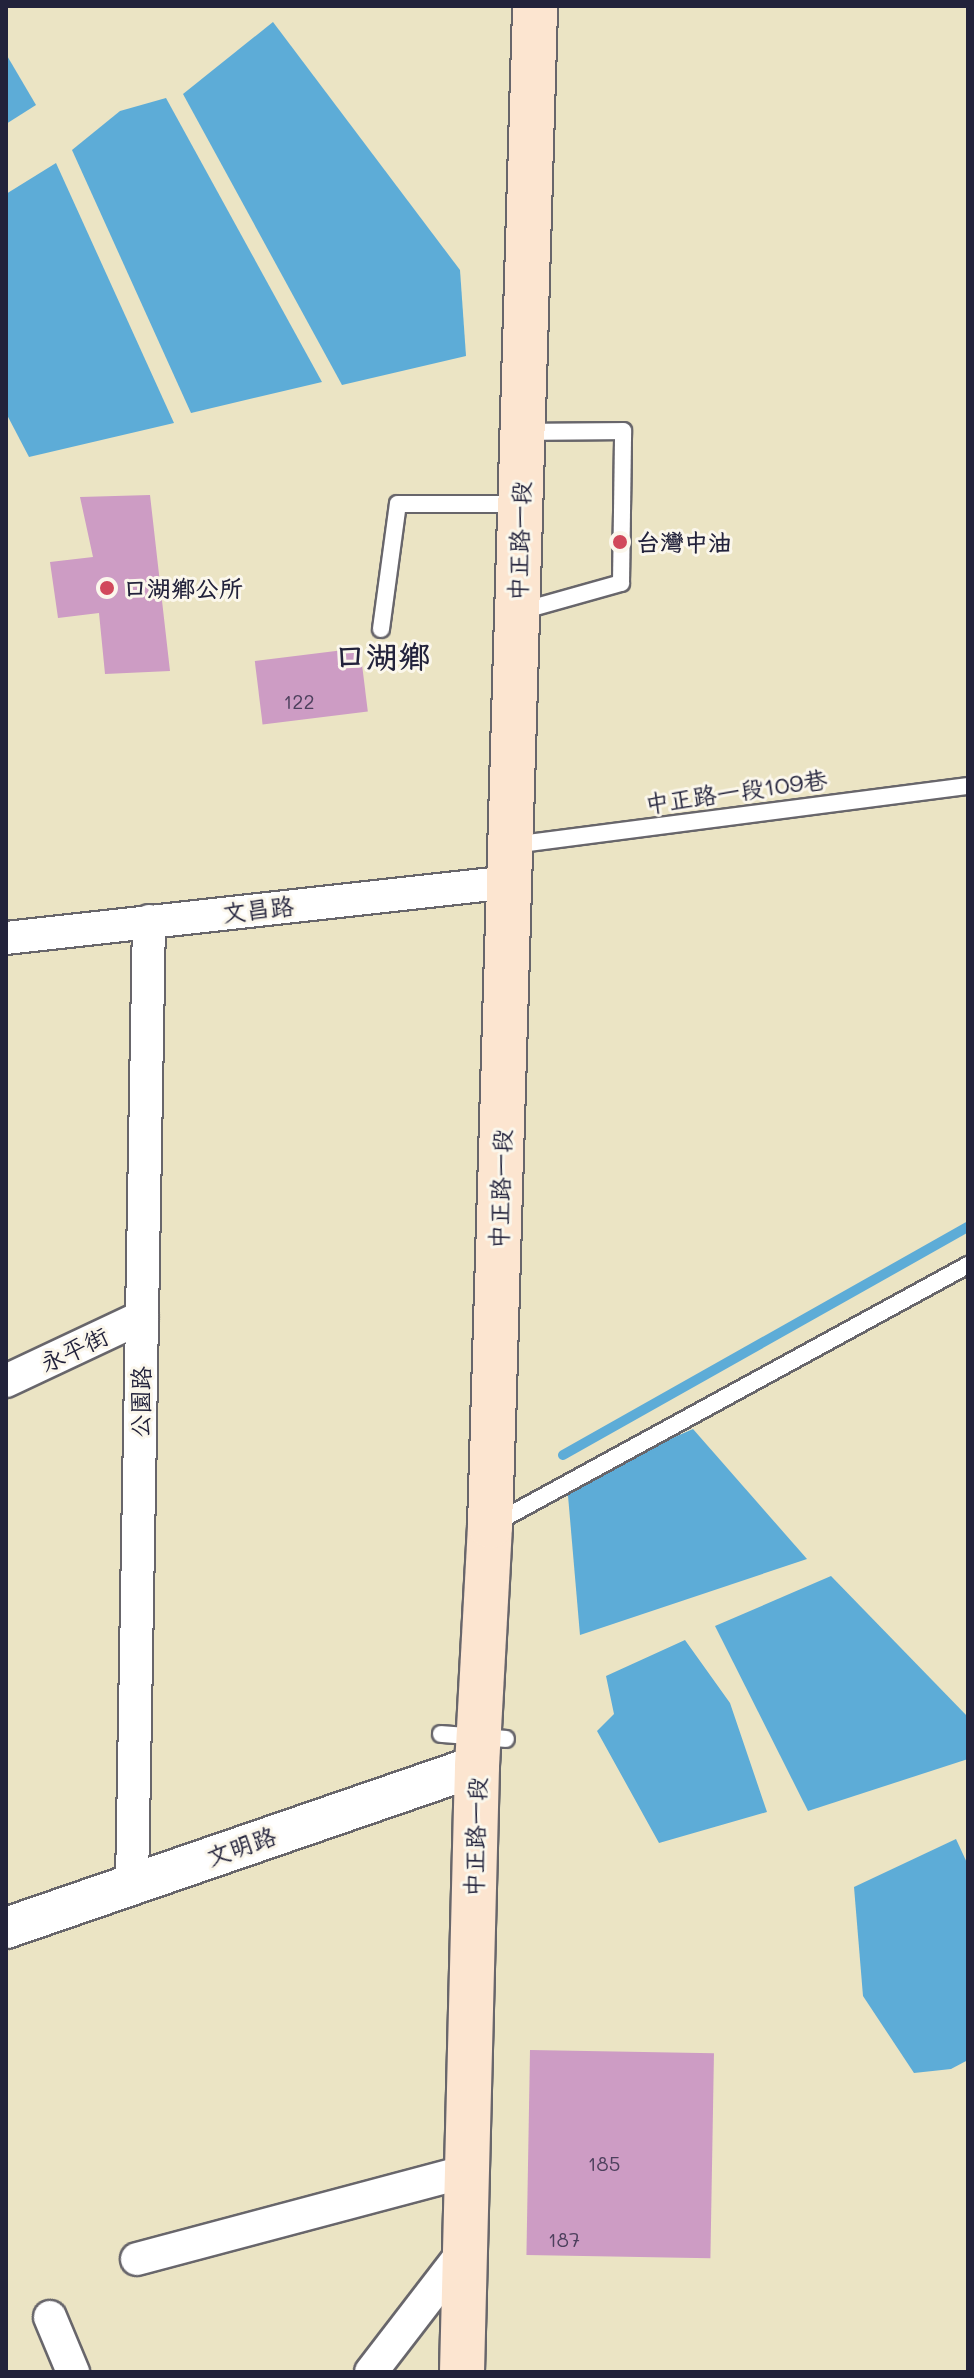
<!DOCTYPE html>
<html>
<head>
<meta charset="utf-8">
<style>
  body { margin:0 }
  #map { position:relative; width:974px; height:2378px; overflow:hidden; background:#ebe4c4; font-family:Mali,"LXGW WenKai TC",sans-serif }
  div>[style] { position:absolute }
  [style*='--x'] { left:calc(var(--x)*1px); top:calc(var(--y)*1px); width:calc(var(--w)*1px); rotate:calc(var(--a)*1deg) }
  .water>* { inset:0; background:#5dacd7 }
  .stream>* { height:10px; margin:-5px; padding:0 5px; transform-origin:5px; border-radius:5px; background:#5dacd7 }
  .building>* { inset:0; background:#cd9cc4; transform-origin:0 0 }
  .roads { filter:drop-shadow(2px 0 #68666b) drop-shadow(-2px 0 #68666b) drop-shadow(0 2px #68666b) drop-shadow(0 -2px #68666b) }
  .service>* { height:16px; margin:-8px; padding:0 8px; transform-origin:8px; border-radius:8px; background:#fff }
  .minor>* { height:32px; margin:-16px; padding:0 16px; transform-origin:16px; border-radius:16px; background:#fff }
  .tertiary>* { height:40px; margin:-20px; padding:0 20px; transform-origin:20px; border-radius:20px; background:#fff }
  .secondary>* { height:44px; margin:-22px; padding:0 22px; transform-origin:22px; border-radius:22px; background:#fce5d0 }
  .dots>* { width:22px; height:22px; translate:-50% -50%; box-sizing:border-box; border:4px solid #fbf7ec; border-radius:50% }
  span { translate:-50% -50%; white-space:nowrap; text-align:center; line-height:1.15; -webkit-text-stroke:6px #fbf7ec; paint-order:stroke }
  .number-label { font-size:20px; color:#4d405d }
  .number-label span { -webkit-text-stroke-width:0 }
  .street-label { font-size:24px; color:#22223b }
  .poi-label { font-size:24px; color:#22223b; font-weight:700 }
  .left { translate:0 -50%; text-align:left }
  .district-label { font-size:32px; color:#22223b; font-weight:700 }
  .frame { position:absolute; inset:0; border:8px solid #22223b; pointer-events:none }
</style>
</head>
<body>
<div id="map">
  <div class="water">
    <div style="clip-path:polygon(273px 22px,460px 270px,466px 356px,342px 385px,183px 94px)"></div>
    <div style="clip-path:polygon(6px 54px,36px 105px,6px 124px)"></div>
    <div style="clip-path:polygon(166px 98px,322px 382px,191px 413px,72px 150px,120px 111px)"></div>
    <div style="clip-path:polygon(56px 163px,174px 423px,29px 457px,6px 413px,6px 194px)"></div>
    <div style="clip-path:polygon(693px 1429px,807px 1559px,580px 1635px,567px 1484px)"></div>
    <div style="clip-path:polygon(831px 1576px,968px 1717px,968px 1759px,808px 1811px,715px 1626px)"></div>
    <div style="clip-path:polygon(685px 1640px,730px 1703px,767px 1812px,659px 1843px,597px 1731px,614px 1714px,606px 1676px)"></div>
    <div style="clip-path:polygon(956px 1839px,968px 1865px,968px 2060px,951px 2069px,914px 2073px,863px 1996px,854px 1887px)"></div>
  </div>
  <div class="stream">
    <div style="--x:563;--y:1455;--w:465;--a:-29.4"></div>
  </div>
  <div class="building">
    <div style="clip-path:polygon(150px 495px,170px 671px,105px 674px,99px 613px,58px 618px,50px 562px,93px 557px,80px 497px)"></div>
    <div style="left:360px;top:648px;width:64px;height:106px;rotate:83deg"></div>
    <div style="left:530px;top:2050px;width:184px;height:205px;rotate:1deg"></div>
  </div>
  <div class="roads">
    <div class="service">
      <div style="--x:518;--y:612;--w:107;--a:-15.7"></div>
      <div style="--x:621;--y:583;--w:152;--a:-89.2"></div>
      <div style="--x:623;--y:431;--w:99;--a:179.4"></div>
      <div style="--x:381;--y:629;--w:126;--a:-82.3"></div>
      <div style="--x:398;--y:504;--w:120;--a:0"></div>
      <div style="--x:513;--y:845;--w:459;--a:-7.4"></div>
      <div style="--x:495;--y:1523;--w:539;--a:-28.61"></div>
      <div style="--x:441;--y:1734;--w:65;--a:4.4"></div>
    </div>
    <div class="minor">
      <div style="--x:6;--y:938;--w:507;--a:-6.34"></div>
      <div style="--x:6;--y:1381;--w:150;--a:-25.2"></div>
      <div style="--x:132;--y:1884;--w:963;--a:-88.99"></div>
      <div style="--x:137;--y:2259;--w:338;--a:-14.9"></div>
      <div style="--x:50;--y:2317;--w:60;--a:67.3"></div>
      <div style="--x:371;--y:2372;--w:149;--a:-52.4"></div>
    </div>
    <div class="tertiary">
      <div style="--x:6;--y:1928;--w:498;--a:-19"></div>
    </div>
    <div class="secondary">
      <div style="--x:462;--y:2372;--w:606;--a:-88.58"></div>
      <div style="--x:477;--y:1766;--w:240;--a:-86.9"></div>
      <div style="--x:490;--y:1526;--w:1521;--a:-88.3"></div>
    </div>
  </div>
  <div class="dots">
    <div style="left:620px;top:542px;background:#d1495b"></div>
    <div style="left:107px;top:588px;background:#d1495b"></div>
  </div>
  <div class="number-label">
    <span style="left:299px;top:701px">122</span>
    <span style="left:604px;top:2163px">185</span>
    <span style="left:564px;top:2239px">187</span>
  </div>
  <div class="street-label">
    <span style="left:519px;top:541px;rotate:-88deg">中正路一段</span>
    <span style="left:736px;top:791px;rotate:-8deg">中正路一段109巷</span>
    <span style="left:258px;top:909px;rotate:-6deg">文昌路</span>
    <span style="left:500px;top:1189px;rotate:-88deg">中正路一段</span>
    <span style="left:74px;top:1349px;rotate:-25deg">永平街</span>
    <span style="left:140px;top:1402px;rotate:-89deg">公園路</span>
    <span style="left:475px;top:1837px;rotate:-88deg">中正路一段</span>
    <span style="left:241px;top:1846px;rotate:-19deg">文明路</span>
  </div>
  <div class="poi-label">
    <span class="left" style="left:636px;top:542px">台灣中油</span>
    <span class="left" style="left:123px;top:588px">口湖鄉公所</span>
  </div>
  <div class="district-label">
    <span style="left:382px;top:655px">口湖鄉</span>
  </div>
  <div class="frame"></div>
</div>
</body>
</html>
